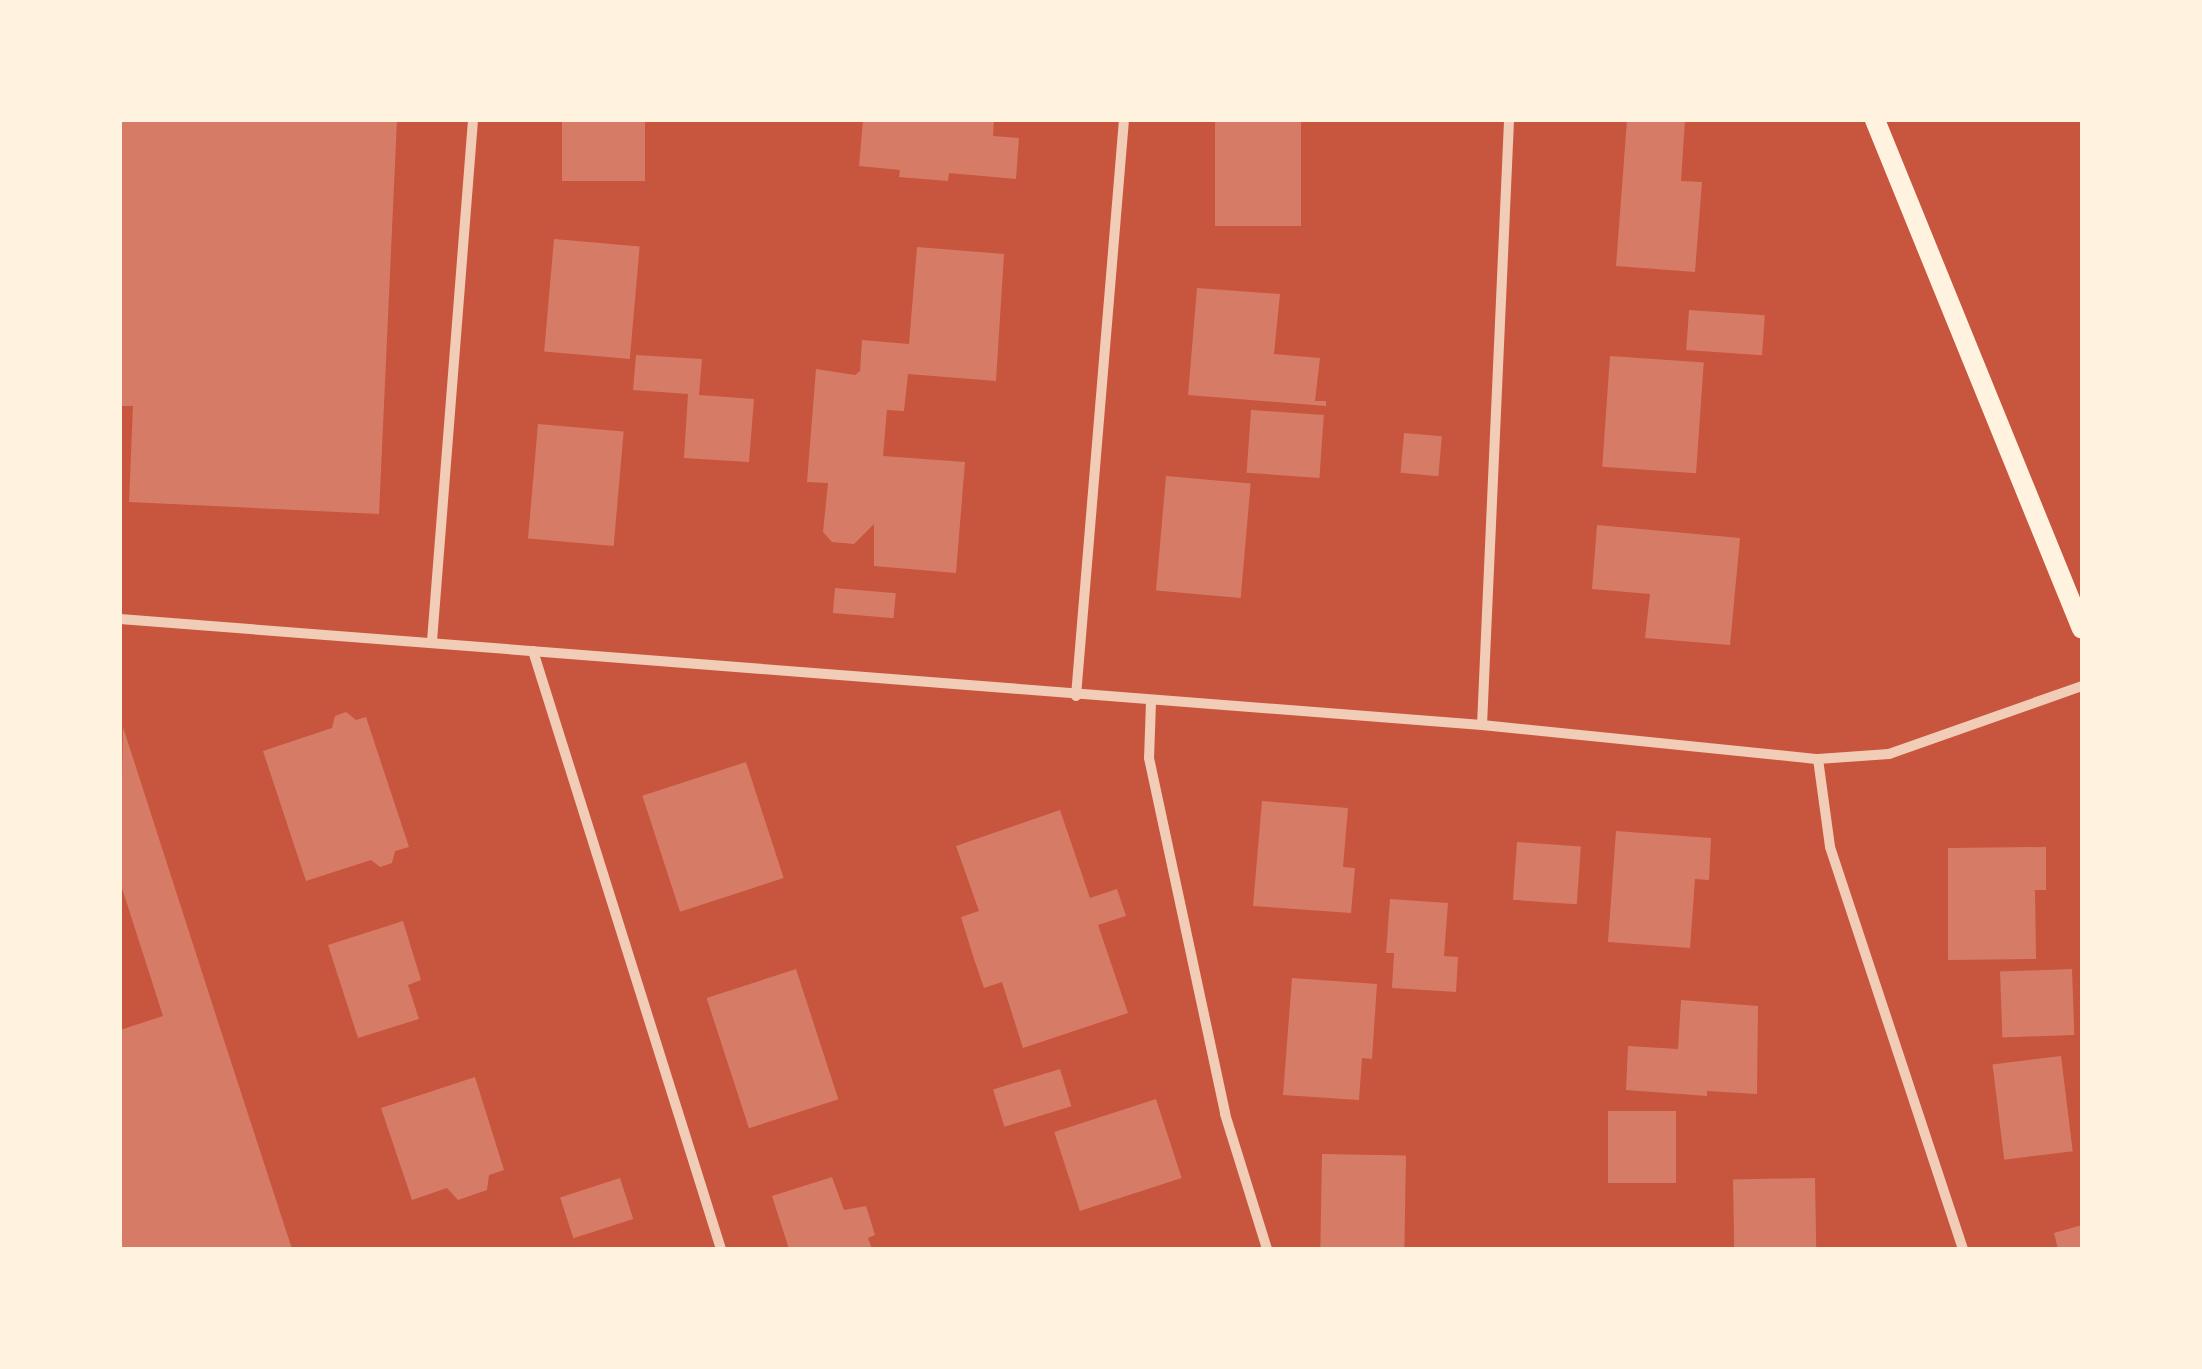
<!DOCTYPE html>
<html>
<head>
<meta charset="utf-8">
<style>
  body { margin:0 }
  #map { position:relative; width:2202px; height:1369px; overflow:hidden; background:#c8553d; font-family:Rubik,sans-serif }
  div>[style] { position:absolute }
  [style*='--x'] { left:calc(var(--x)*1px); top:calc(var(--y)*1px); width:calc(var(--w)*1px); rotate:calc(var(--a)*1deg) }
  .building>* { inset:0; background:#d67c66; transform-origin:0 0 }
  .minor>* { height:10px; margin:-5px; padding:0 5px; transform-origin:5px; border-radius:5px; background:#f1ccb7 }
  .secondary>* { height:20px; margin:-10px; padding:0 10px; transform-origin:10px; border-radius:10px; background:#fff3e0 }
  span { translate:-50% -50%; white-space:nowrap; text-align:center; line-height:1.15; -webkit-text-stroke:8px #fff3e0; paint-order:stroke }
  .frame { position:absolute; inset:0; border:122px solid #fff3e0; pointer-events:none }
</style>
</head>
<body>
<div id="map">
  <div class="building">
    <div style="clip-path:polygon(120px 120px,397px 120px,379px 514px,129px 502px,133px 406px,120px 406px)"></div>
    <div style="left:562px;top:120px;width:83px;height:61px"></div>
    <div style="clip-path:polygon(863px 120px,994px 120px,993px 136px,1019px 138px,1016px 179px,949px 173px,948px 181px,899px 177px,900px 170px,859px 166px)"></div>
    <div style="left:1215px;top:120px;width:86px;height:106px"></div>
    <div style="clip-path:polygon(1627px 120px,1685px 120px,1681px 181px,1702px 182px,1695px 272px,1616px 266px)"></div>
    <div style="left:554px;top:239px;width:86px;height:113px;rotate:5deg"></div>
    <div style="clip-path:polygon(917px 247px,1004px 254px,996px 381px,908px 374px,904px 411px,887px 410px,883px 456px,965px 462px,956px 573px,874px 566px,874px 524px,854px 544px,832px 542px,823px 532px,828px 483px,807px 482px,816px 369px,855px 375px,860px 371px,862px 340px,909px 344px)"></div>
    <div style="clip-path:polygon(1197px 288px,1280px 294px,1274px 354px,1320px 358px,1315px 401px,1326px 401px,1326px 406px,1188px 395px)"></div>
    <div style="left:1689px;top:310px;width:76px;height:40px;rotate:4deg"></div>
    <div style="clip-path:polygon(636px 355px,702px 359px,699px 395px,754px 399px,749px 462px,684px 458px,688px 394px,633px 390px)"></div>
    <div style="left:1610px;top:356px;width:94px;height:111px;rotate:4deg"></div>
    <div style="left:1251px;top:410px;width:73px;height:63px;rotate:4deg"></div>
    <div style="left:538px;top:424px;width:86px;height:115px;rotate:5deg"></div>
    <div style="left:1404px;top:433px;width:38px;height:40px;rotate:5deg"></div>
    <div style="left:1166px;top:476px;width:85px;height:115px;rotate:5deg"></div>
    <div style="clip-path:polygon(1597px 525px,1740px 538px,1730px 645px,1645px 638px,1650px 594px,1592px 589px)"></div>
    <div style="left:835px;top:588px;width:61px;height:25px;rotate:5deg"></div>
    <div style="clip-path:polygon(346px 712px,356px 720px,366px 717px,409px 847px,395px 851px,392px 863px,380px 867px,371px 860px,306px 881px,263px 751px,332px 728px,335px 716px)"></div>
    <div style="clip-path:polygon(123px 727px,220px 1028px,292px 1249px,120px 1249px,120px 1030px,163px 1016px,120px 882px)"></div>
    <div style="left:746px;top:762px;width:122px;height:109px;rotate:72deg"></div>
    <div style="clip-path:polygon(1262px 801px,1348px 808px,1343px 867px,1355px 868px,1351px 913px,1253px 906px)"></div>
    <div style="clip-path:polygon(1060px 810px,1090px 898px,1117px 889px,1126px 916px,1098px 925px,1128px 1013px,1023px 1048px,1002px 982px,984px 988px,974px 959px,961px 917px,979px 911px,956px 846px)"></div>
    <div style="clip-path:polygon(1616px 831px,1711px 838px,1709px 880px,1695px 879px,1690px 948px,1608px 942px)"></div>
    <div style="left:1517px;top:842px;width:64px;height:58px;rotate:4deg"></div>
    <div style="clip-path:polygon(2046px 847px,2046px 890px,2035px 890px,2036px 959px,1948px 960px,1948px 848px)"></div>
    <div style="clip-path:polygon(1390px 899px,1448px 903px,1444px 956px,1458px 957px,1456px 992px,1392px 988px,1394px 953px,1386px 953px)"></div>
    <div style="clip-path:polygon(403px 921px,421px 980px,408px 985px,419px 1019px,358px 1038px,328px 945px)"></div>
    <div style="left:796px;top:969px;width:137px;height:94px;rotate:72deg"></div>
    <div style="left:2072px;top:969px;width:66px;height:72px;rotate:88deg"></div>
    <div style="clip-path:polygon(1292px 978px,1377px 984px,1372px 1059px,1362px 1058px,1359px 1100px,1283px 1095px)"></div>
    <div style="clip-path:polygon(1681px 1000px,1758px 1006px,1757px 1094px,1707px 1091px,1707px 1096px,1626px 1090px,1628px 1046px,1678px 1049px)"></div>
    <div style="left:2061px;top:1056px;width:96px;height:69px;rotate:83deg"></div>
    <div style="left:1060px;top:1069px;width:39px;height:70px;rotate:73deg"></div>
    <div style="clip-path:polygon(475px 1077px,504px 1170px,489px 1175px,487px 1190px,458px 1200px,447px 1188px,412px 1200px,381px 1108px)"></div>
    <div style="left:1156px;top:1099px;width:83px;height:107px;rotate:72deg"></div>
    <div style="left:1676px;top:1111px;width:72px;height:68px;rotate:90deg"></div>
    <div style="left:1322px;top:1154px;width:84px;height:95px;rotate:1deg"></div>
    <div style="clip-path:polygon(832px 1177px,844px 1210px,866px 1206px,875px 1235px,868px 1238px,872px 1249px,789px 1249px,772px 1196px)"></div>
    <div style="left:620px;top:1178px;width:43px;height:63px;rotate:72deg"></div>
    <div style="left:1815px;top:1178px;width:71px;height:82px;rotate:89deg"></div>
    <div style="clip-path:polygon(2082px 1225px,2082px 1249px,2058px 1249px,2054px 1233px)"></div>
  </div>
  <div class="minor">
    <div style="--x:120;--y:619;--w:1366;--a:4.45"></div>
    <div style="--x:1482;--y:725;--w:338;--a:5.8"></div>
    <div style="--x:1818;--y:759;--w:71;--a:-4"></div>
    <div style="--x:1889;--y:754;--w:205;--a:-19.4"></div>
    <div style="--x:432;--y:641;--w:523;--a:-85.5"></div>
    <div style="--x:533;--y:651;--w:627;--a:72.55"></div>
    <div style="--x:1076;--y:696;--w:578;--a:-85.24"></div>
    <div style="--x:1151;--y:702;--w:56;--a:92"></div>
    <div style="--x:1149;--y:758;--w:364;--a:77.9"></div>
    <div style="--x:1225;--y:1114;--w:141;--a:72.7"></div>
    <div style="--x:1482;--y:725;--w:606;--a:-87.44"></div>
    <div style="--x:1818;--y:759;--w:89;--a:82.2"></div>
    <div style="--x:1830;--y:847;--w:423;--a:71.7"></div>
  </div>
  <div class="secondary">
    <div style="--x:1875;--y:120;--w:549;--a:67.87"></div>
  </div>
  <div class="frame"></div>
</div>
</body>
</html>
